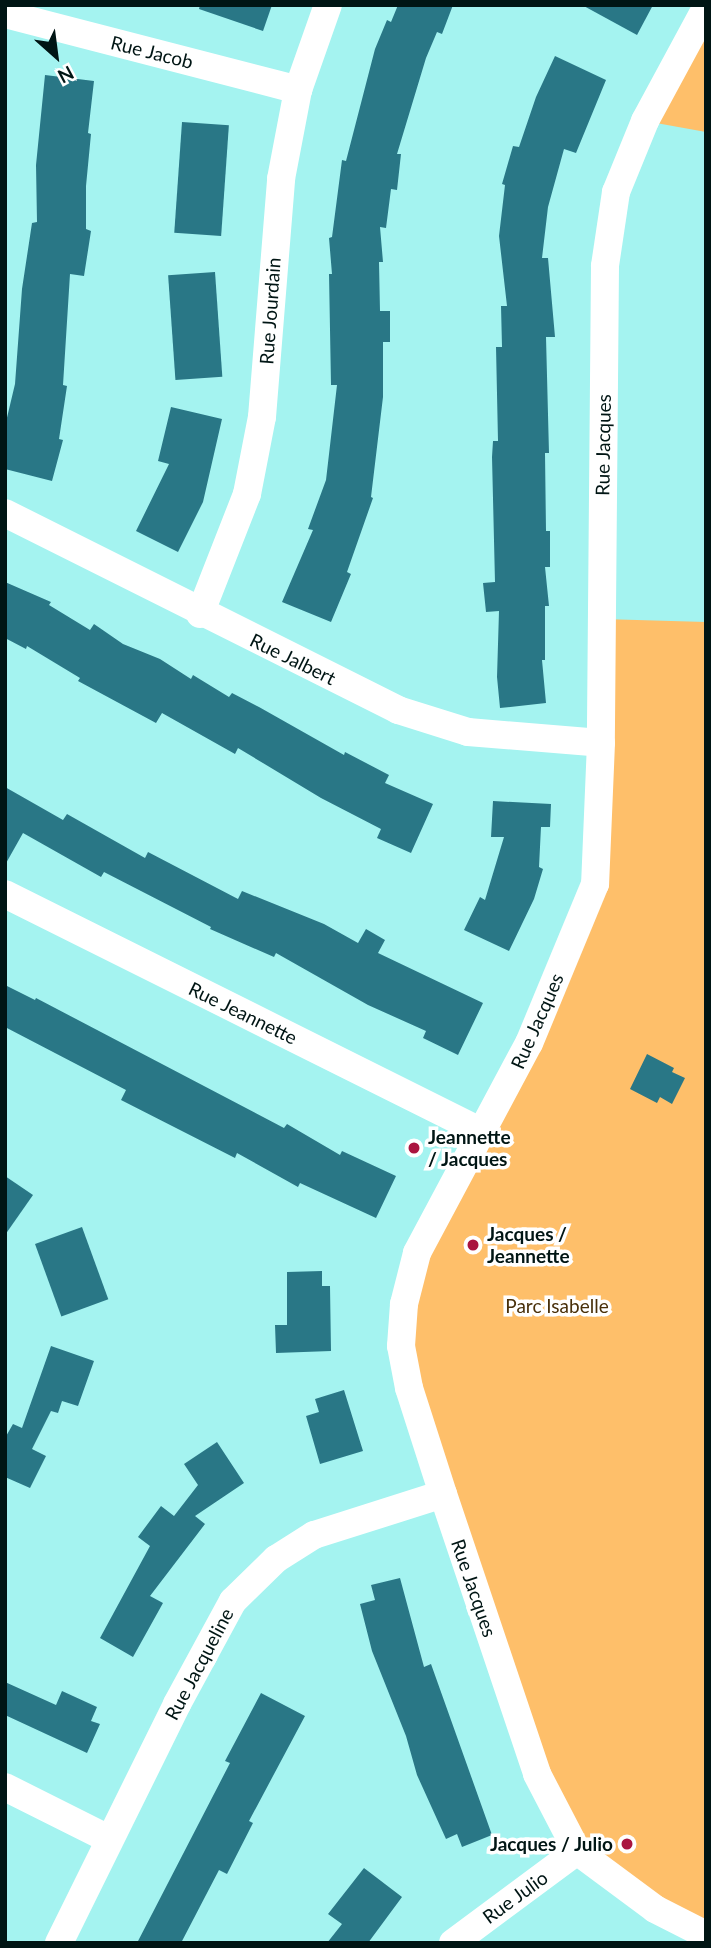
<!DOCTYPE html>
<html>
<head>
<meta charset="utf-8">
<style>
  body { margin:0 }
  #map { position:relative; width:711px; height:1948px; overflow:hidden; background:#a4f3f0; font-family:Lato,sans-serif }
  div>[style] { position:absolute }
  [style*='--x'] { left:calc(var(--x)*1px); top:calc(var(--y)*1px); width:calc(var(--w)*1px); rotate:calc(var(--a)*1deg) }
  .green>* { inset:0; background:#febf6a }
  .building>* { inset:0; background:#297786; transform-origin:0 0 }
  .street>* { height:28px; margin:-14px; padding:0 14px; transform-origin:14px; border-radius:14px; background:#fff }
  .dots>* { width:19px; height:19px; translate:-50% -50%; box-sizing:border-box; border:4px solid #fff; border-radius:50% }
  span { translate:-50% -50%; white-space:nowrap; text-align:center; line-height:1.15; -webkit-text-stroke:7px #fff; paint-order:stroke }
  .street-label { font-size:19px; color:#001514 }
  .poi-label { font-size:19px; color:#001514; font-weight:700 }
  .left { translate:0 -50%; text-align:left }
  .right { translate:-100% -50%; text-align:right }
  .park-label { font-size:19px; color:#49300a }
  .frame { position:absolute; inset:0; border:7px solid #001514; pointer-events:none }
  .north { position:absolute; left:21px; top:21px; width:70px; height:70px; -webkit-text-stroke:5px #fff; paint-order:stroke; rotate:152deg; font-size:19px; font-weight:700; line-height:28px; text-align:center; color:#001514 }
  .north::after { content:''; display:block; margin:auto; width:24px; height:32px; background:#001514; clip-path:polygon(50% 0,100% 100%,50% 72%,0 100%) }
</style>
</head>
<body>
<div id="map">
  <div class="green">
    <div style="clip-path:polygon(706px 5px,706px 132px,645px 121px)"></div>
    <div style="clip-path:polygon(602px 619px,706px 622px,706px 1936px,577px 1851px,443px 1494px,404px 1304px,595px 884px)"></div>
  </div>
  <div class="building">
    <div style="clip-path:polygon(200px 5px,272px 5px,263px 31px,199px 9px)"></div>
    <div style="clip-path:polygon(398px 5px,453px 5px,442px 34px,437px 32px,426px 58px,397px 154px,401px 154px,397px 190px,391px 189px,386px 228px,380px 227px,383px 262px,379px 262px,380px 311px,390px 311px,390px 342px,383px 342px,383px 397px,371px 497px,373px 498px,347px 572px,351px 574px,331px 622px,282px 602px,313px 530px,308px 529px,326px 480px,337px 385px,331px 385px,329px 274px,332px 274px,329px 238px,332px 237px,342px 160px,346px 161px,375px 49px,387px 20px,391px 22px)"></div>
    <div style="clip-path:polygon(582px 5px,653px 5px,637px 35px)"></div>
    <div style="clip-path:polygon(555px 56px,606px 80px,576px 153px,564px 149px,548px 207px,542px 258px,548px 258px,555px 337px,546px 337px,549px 453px,545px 453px,546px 531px,550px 531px,550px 567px,545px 567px,549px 606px,545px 606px,545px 660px,542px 660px,546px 703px,500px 708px,497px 677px,499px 611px,486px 612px,483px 583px,495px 582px,492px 457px,493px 441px,498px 441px,496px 347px,502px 347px,501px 306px,507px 306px,499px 236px,505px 185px,502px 184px,513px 146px,519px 147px,536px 97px)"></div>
    <div style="clip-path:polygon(45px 75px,94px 81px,88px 133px,91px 134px,86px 186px,86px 229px,91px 231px,84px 276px,70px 274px,63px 385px,67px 386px,59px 439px,63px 440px,52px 481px,5px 469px,5px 426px,15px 384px,22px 289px,32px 223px,37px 222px,36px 165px)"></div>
    <div style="left:182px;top:122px;width:47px;height:111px;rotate:4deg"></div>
    <div style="left:215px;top:272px;width:105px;height:47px;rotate:86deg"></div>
    <div style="clip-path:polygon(171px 407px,222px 419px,203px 502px,178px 552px,136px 531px,169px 464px,158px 461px)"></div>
    <div style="clip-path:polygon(5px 582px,51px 602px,49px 605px,90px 630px,94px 624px,123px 644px,160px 659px,191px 679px,193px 675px,229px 697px,232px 693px,259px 707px,344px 755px,345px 752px,389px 775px,385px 783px,433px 804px,411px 853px,377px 838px,381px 829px,321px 798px,238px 748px,235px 754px,162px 713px,156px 723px,78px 681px,80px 678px,27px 646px,26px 649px,5px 638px)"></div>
    <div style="clip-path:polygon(5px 787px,63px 820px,67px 814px,145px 858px,148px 852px,238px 899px,242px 891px,324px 924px,358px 943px,366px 929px,385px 940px,378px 953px,483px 1003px,458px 1055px,423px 1038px,426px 1031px,368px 1005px,276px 953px,274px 957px,210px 929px,211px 927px,104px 872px,101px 877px,23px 833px,5px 865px)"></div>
    <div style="clip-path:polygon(493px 801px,551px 804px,550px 827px,541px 827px,539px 867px,543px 869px,534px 899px,509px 951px,464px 930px,480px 897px,485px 900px,504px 837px,491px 837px)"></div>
    <div style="clip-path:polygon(5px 985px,35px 1000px,36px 998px,284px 1128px,287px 1124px,340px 1155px,342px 1151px,396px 1176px,376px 1218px,300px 1183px,298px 1187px,237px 1153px,235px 1158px,121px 1100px,126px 1090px,5px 1027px)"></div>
    <div style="clip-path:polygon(647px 1054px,674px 1068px,672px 1072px,685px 1078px,672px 1104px,660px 1097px,657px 1103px,630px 1089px)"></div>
    <div style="clip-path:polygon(5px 1176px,33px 1195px,5px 1235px)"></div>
    <div style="left:82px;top:1227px;width:77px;height:50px;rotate:70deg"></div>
    <div style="clip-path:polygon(322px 1271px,322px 1286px,330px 1286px,331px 1351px,276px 1353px,275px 1325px,287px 1325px,287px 1272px)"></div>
    <div style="clip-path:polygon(51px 1346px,94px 1361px,78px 1406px,62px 1401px,58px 1413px,51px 1411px,32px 1449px,46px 1456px,30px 1488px,5px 1477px,5px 1438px,13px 1424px,22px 1428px)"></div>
    <div style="clip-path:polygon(344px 1390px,363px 1451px,320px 1464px,306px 1416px,319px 1412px,315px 1399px)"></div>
    <div style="clip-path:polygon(217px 1442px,244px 1483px,195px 1516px,205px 1524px,150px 1596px,163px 1603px,133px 1657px,100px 1638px,150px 1546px,138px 1537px,161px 1506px,174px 1516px,198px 1485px,184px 1464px)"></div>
    <div style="clip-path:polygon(400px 1578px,424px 1667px,431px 1664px,492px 1835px,462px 1847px,457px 1834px,446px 1839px,417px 1775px,406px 1736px,372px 1651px,360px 1604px,375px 1600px,371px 1585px)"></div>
    <div style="clip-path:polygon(5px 1682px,56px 1705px,62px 1691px,97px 1707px,91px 1721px,100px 1724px,87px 1753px,5px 1715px)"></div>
    <div style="clip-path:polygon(261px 1693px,305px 1716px,249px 1821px,253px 1823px,227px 1874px,219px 1870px,181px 1943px,137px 1943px,230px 1763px,225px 1761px)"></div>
    <div style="clip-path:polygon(364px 1868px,402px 1897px,368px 1943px,327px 1943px,342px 1924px,328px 1914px)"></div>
  </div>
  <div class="street">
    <div style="--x:706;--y:8;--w:128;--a:118.4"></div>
    <div style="--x:645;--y:121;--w:77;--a:112.2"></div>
    <div style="--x:616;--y:192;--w:75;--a:98.5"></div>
    <div style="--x:605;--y:266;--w:477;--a:90.5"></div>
    <div style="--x:601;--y:743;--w:141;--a:92.4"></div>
    <div style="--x:595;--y:884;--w:172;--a:112.5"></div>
    <div style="--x:529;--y:1043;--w:238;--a:118.1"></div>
    <div style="--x:417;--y:1253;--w:53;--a:104.3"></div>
    <div style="--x:404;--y:1304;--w:42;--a:94.1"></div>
    <div style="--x:401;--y:1346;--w:43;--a:79.2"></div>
    <div style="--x:409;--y:1388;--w:111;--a:72.2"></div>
    <div style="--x:443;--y:1494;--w:295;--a:71.4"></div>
    <div style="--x:537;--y:1774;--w:87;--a:62.5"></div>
    <div style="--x:577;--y:1851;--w:97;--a:36.6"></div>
    <div style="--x:655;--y:1909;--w:57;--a:27"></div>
    <div style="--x:5;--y:14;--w:303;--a:14.5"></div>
    <div style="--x:5;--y:513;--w:440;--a:26.6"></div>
    <div style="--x:398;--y:710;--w:73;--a:17.4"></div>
    <div style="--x:468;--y:732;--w:133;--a:4.7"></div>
    <div style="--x:200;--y:614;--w:129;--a:-68.6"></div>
    <div style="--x:247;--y:494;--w:78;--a:-79"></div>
    <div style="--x:262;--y:417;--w:239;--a:-85.4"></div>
    <div style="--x:281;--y:179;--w:91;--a:-79.2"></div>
    <div style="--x:298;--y:90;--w:90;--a:-70.6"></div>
    <div style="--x:5;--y:894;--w:533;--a:26.52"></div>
    <div style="--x:5;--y:1787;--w:116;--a:26.6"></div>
    <div style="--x:59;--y:1943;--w:267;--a:-63.7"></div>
    <div style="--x:177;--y:1704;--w:117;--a:-61.5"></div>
    <div style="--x:233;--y:1601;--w:60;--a:-44.3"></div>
    <div style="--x:276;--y:1559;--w:45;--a:-32.3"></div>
    <div style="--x:314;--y:1535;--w:135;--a:-17.6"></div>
    <div style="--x:453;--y:1943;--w:154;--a:-36.6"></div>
  </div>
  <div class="dots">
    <div style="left:414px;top:1148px;background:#aa143f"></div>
    <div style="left:473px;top:1245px;background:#aa143f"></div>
    <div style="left:627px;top:1844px;background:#aa143f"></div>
  </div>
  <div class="street-label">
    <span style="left:152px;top:52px;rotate:14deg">Rue Jacob</span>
    <span style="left:270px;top:311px;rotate:-86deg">Rue Jourdain</span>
    <span style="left:603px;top:445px;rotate:-89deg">Rue Jacques</span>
    <span style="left:293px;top:659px;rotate:26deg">Rue Jalbert</span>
    <span style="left:243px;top:1013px;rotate:26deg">Rue Jeannette</span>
    <span style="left:537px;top:1021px;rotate:-66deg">Rue Jacques</span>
    <span style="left:474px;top:1588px;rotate:71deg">Rue Jacques</span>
    <span style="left:199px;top:1664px;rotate:-62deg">Rue Jacqueline</span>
    <span style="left:515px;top:1897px;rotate:-36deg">Rue Julio</span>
  </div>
  <div class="poi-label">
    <span class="left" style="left:428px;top:1148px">Jeannette<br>/ Jacques</span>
    <span class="left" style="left:487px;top:1245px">Jacques /<br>Jeannette</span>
    <span class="right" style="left:613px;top:1844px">Jacques / Julio</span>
  </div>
  <div class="park-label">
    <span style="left:557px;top:1306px">Parc Isabelle</span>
  </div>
  <div class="frame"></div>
  <div class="north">N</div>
</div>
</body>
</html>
